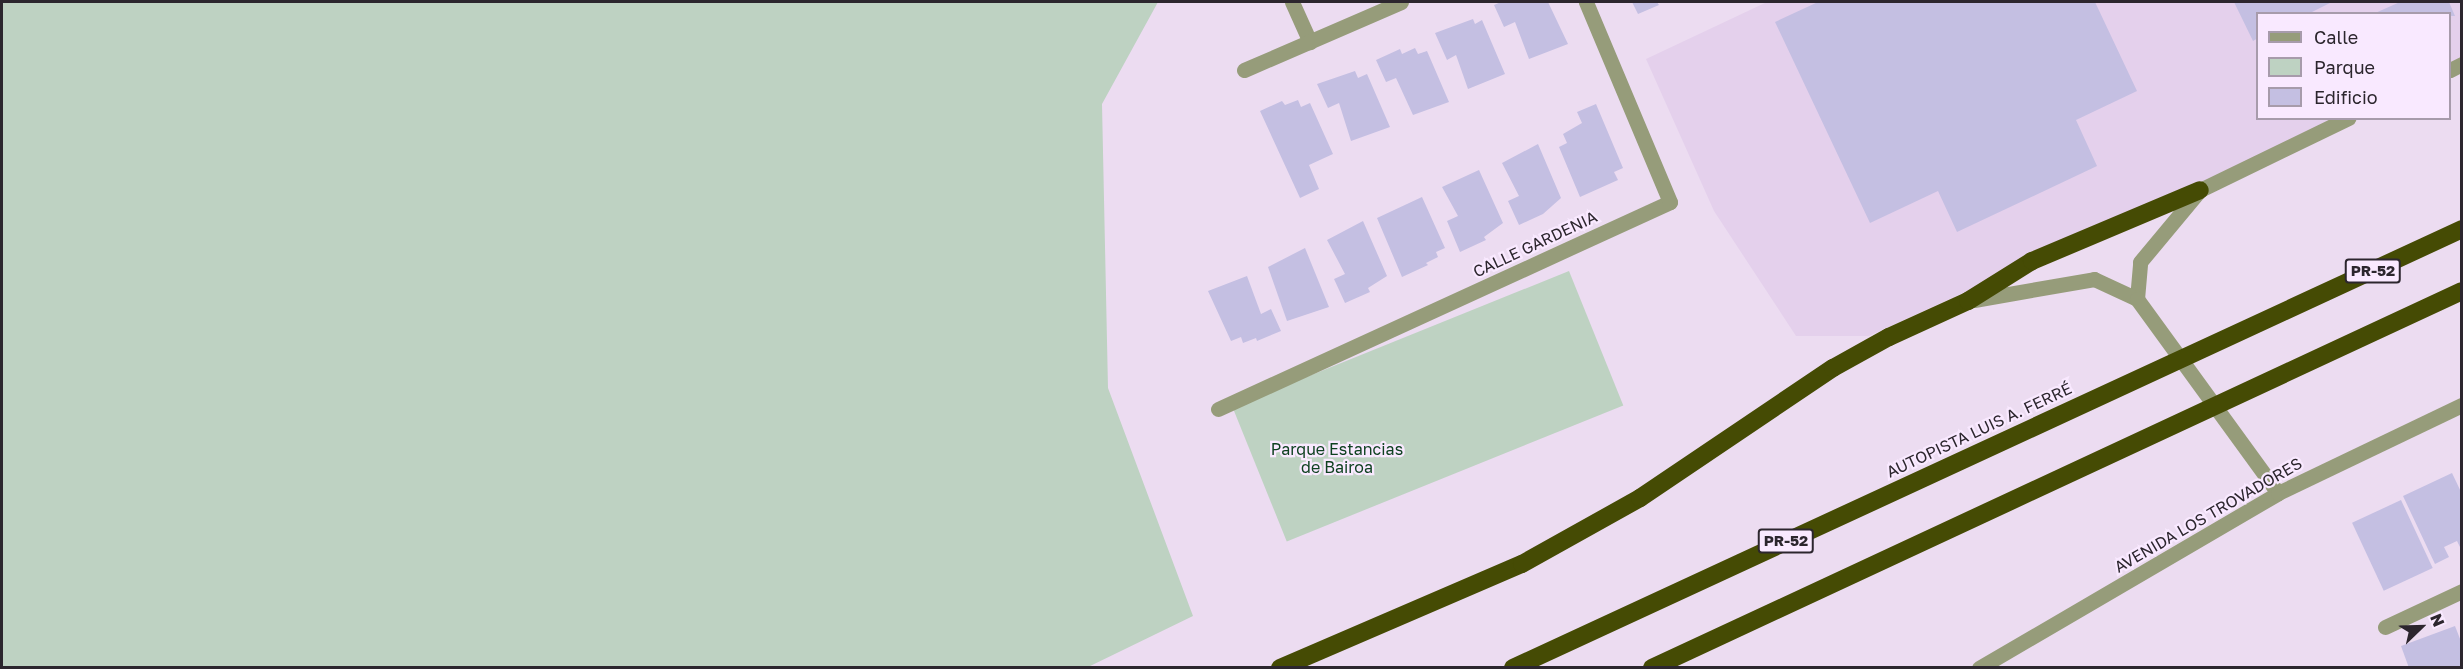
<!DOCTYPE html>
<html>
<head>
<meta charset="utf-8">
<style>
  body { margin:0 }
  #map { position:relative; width:2463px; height:669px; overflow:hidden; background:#ecdcf1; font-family:"Golos Text",sans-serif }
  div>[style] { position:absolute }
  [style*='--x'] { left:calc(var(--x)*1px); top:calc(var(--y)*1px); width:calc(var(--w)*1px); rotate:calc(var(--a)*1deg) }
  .built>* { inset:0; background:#e4d0ec }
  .green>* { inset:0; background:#bed2c2; transform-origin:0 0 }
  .building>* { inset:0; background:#c4bfe2; transform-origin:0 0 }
  .minor>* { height:15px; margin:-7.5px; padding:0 7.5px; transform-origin:7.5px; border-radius:7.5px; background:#969c7a }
  .highway>* { height:18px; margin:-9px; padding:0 9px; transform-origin:9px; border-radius:9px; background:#454b04 }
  span { translate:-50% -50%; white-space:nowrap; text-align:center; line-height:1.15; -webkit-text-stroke:4.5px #f9e9ff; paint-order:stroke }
  .shield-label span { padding:2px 4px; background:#f9e9ff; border:2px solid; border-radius:4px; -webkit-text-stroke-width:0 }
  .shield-label { font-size:15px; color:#2c262e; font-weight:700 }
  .street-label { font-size:16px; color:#2c262e }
  .park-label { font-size:16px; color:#0e4120 }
  .frame { position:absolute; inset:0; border:3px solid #2c262e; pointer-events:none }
  .legend { position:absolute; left:2256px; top:12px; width:195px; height:108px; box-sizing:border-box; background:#f9e9ff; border:2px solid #a79bab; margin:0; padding:8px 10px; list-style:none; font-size:18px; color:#2c262e }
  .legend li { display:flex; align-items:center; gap:12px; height:30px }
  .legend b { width:30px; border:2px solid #a79bab }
  .north { position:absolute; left:2391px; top:597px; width:60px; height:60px; -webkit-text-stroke:4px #f9e9ff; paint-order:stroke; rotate:67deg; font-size:16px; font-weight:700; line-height:24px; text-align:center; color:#2c262e }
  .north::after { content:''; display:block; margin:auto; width:21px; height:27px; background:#2c262e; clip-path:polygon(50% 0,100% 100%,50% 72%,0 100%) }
</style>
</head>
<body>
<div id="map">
  <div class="built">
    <div style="clip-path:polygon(1767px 2px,2461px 2px,2461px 64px,2450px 69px,2450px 14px,2258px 14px,2258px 118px,2342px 119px,1869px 336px,1796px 336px,1714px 211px,1646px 59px)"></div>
  </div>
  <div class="green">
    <div style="clip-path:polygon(2px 2px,1158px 2px,1102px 104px,1108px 388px,1193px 616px,1086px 668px,2px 667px)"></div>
    <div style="left:1569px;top:271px;width:145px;height:363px;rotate:68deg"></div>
  </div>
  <div class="building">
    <div style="clip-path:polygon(1501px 2px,1548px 2px,1568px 44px,1529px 59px,1515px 22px,1504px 27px,1494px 5px)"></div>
    <div style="clip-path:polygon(1632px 2px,1657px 2px,1659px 5px,1638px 14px)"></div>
    <div style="clip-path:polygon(1818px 2px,2095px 2px,2137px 91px,2076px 120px,2097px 166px,1957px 232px,1938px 191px,1870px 223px,1775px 22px)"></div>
    <div style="clip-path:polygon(2234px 2px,2332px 2px,2308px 14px,2258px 14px,2258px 38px,2253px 41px)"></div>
    <div style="clip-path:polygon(2400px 2px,2449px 2px,2455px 16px,2373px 14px)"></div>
    <div style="clip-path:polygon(1473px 19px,1475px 24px,1482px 20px,1505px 74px,1468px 89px,1456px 55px,1447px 60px,1435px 33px)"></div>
    <div style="clip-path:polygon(1415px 48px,1418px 54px,1427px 51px,1449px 102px,1413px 115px,1396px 78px,1386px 82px,1376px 60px,1400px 49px,1402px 54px)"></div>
    <div style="clip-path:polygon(1355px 71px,1358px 78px,1367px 74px,1390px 127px,1351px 141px,1339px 103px,1328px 108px,1317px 84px)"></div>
    <div style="clip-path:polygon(1298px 100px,1301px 107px,1310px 103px,1333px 154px,1309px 165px,1319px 189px,1300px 198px,1260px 111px,1282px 101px,1285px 105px)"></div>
    <div style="clip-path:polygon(1596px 104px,1623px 168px,1614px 172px,1618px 180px,1580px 197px,1559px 147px,1567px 143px,1563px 134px,1582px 123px,1577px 112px)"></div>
    <div style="clip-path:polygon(1538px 144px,1561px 198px,1543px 214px,1519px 225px,1508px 201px,1519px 196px,1502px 163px)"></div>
    <div style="clip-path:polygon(1479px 170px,1503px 223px,1484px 237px,1486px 240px,1460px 252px,1447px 221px,1458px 216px,1442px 187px)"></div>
    <div style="clip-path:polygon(1422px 197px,1445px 248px,1436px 252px,1438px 257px,1426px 263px,1428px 265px,1402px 277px,1377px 218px)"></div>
    <div style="clip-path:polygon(1363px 221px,1387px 276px,1368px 288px,1370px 292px,1345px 303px,1334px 279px,1345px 274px,1327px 240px)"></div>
    <div style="clip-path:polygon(1305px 248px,1329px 307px,1287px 321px,1268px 267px)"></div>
    <div style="clip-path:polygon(1247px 276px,1261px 314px,1271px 309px,1281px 331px,1257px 341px,1256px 338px,1243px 343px,1241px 337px,1231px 341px,1208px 291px)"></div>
    <div style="clip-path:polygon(2452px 473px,2462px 494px,2462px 551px,2457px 541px,2444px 547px,2449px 557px,2435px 564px,2403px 496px)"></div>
    <div style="left:2401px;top:500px;width:75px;height:54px;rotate:65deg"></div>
    <div style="clip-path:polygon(2455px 626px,2462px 644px,2462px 668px,2409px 668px,2401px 646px)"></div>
  </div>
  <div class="minor">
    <div style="--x:1292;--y:2;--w:44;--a:65.8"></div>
    <div style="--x:1244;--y:70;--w:171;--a:-23.4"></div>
    <div style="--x:2450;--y:70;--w:13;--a:-27"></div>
    <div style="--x:2137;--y:299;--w:37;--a:-85"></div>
    <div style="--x:2140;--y:262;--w:94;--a:-50.2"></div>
    <div style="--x:2200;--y:190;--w:165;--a:-25.9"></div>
    <div style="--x:1974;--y:300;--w:122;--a:-9.9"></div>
    <div style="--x:2094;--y:279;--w:47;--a:24.9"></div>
    <div style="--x:2137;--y:299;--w:240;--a:54"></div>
    <div style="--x:1218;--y:409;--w:497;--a:-24.6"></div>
    <div style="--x:1670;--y:202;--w:217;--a:-112.8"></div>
    <div style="--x:2385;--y:627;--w:85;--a:-25.1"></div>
    <div style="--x:1979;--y:668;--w:346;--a:-30.3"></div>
    <div style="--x:2278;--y:493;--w:204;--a:-25.6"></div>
  </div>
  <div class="highway">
    <div style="--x:1280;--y:668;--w:263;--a:-23.3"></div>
    <div style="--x:1522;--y:564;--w:135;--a:-29.2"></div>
    <div style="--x:1640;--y:498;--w:233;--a:-34"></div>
    <div style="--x:1833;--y:368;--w:64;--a:-29"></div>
    <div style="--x:1889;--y:337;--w:87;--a:-24.5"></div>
    <div style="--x:1968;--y:301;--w:75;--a:-32"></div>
    <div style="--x:2032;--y:261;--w:182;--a:-22.9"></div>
    <div style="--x:1513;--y:668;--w:1046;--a:-24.82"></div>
    <div style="--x:1652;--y:668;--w:893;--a:-24.96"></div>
  </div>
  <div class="shield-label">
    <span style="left:2373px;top:271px">PR-52</span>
    <span style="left:1786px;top:541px">PR-52</span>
  </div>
  <div class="street-label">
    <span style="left:1535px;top:244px;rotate:-25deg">CALLE GARDENIA</span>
    <span style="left:1979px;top:430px;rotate:-25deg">AUTOPISTA LUIS A. FERRÉ</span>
    <span style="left:2208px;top:515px;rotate:-30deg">AVENIDA LOS TROVADORES</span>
  </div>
  <div class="park-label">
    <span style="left:1337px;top:458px">Parque Estancias<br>de Bairoa</span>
  </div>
  <div class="frame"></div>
  <ul class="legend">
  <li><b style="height:8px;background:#969c7a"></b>Calle</li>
  <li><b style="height:16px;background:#bed2c2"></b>Parque</li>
  <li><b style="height:16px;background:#c4bfe2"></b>Edificio</li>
  </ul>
  <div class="north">N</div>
</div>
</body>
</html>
